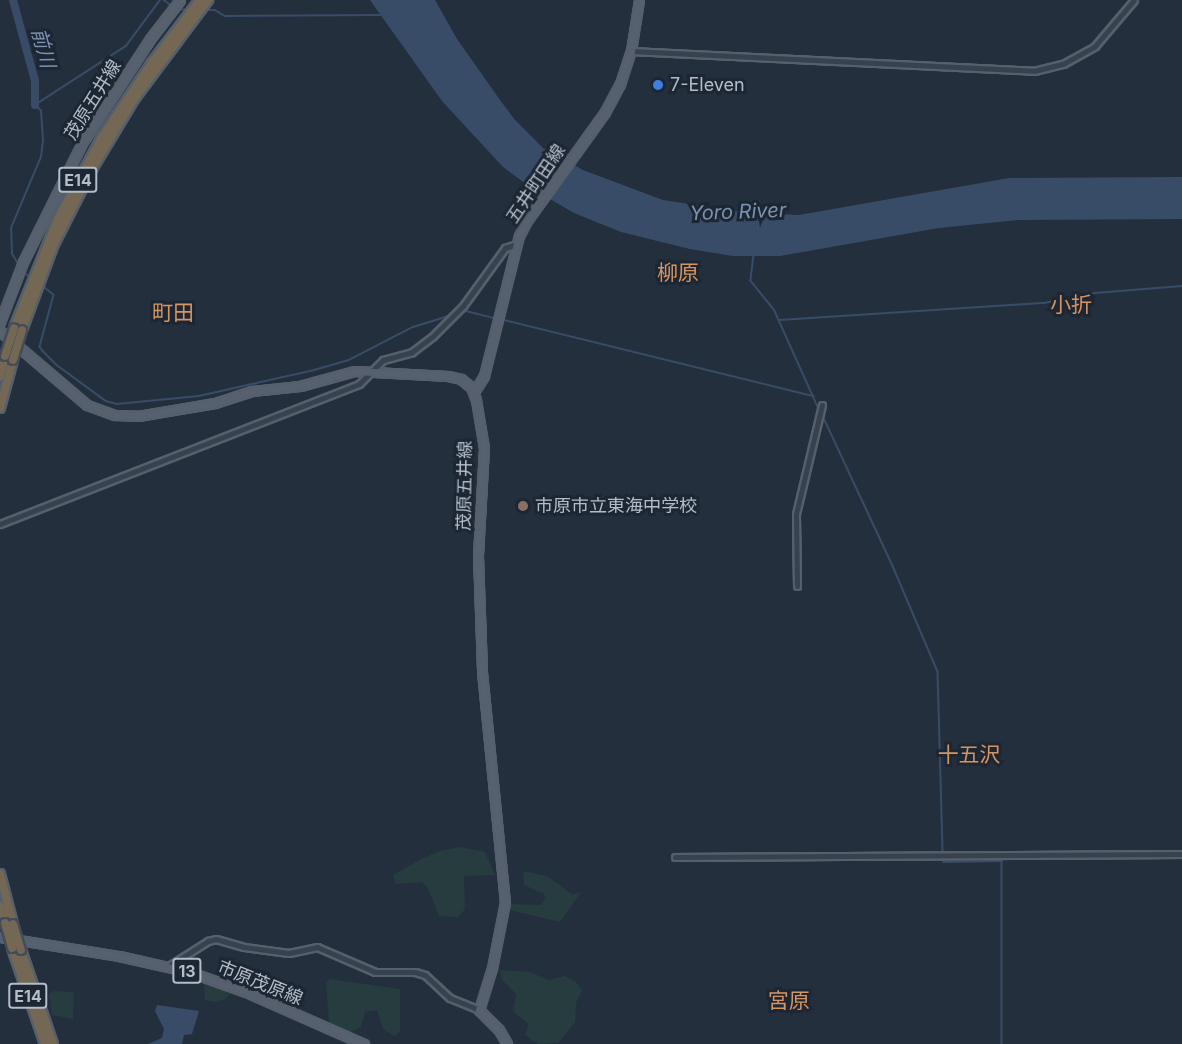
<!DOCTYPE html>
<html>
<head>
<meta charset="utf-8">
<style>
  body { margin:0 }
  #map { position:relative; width:1182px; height:1044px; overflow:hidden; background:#242f3e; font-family:Inter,"Noto Sans JP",sans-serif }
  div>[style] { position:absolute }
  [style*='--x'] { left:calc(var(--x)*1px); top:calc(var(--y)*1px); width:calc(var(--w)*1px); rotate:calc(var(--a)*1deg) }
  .green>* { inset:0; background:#263c3f }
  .water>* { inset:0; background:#394c67 }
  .stream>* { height:1.5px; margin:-0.75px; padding:0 0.75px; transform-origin:0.75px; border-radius:0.75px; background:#394c67 }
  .river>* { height:8px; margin:-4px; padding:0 4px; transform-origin:4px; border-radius:4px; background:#394c67 }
  .roads { filter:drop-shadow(2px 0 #565f6c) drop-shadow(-2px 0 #565f6c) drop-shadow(0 2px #565f6c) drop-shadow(0 -2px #565f6c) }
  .minor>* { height:5px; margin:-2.5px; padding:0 2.5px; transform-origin:2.5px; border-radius:2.5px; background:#38414e }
  .major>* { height:7px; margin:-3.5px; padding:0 3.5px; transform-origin:3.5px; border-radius:3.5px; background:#56606e }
  .highway>* { height:8px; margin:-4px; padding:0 4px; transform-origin:4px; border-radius:4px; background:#746855 }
  .bridges { filter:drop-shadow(2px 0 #434c59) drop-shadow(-2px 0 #434c59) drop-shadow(0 2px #434c59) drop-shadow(0 -2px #434c59) }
  .highway-bridge>* { height:8px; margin:-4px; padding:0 4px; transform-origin:4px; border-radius:4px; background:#746855 }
  .dots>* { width:16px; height:16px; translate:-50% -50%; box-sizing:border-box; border:3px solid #1d2633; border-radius:50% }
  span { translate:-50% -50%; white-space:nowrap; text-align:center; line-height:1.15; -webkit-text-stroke:6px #1d2633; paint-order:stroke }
  .shield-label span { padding:2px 4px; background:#1d2633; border:2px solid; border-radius:4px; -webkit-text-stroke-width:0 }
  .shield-label { font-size:16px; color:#b4bcc9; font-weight:700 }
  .poi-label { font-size:18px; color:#b4bcc9 }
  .left { translate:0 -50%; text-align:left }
  .street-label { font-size:18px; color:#b4bcc9 }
  .water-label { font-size:20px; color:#7c92b1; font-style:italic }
  .quarter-label { font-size:21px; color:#d59563 }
</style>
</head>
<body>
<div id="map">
  <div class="green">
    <div style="clip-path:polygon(460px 847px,485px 852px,495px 875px,464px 876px,465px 909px,458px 917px,439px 916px,427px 886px,421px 882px,396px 884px,393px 875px,421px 859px,440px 851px)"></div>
    <div style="clip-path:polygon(523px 871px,547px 876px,573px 895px,579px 892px,580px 894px,560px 922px,510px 910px,510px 904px,541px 905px,545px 899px,544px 894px,524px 885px)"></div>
    <div style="clip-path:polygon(499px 970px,530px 972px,549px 980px,565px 976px,575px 981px,582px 990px,576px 1003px,575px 1022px,558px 1043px,538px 1044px,525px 1035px,529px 1024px,513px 1012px,516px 994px,502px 980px)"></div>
    <div style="clip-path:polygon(330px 979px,400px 989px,400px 1032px,394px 1036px,383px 1029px,377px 1010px,365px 1012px,361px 1027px,347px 1034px,330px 1032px,326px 983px)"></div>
    <div style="clip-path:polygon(204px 983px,211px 983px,230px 994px,226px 999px,215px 1002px,205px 1000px)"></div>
    <div style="clip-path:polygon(54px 991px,74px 992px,73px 1019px,52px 1015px,49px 994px)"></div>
  </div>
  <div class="water">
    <div style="clip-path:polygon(370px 0,435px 0,457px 39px,500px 100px,515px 120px,543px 148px,583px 170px,663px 200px,749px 213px,799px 215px,1009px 178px,1182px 177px,1182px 219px,1018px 220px,939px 228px,780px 256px,733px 256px,690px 249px,621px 232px,574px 213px,533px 189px,503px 167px,442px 101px)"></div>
    <div style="clip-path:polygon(157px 1005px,199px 1011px,192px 1034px,184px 1035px,182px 1044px,148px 1044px,162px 1038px,164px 1029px,155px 1011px)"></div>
  </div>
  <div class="stream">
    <div style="--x:164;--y:0;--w:10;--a:37"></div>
    <div style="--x:176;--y:9;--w:13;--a:4"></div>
    <div style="--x:206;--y:10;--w:9;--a:0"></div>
    <div style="--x:215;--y:10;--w:12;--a:31"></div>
    <div style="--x:225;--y:16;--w:155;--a:-0.4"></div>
    <div style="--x:754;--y:255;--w:26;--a:97"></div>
    <div style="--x:751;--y:281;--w:36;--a:51"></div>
    <div style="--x:774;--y:309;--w:110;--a:65.8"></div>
    <div style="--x:19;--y:266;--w:14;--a:-120"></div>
    <div style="--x:12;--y:254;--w:26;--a:-92"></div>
    <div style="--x:11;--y:228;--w:77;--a:-67.1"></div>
    <div style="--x:41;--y:157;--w:17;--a:-83"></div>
    <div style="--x:43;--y:140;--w:29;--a:-94"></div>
    <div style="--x:41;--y:111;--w:8;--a:-135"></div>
    <div style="--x:35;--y:105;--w:108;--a:-33"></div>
    <div style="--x:126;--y:46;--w:57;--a:-53.5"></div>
    <div style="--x:23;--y:272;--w:11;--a:34"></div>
    <div style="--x:43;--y:286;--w:14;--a:39"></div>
    <div style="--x:54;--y:295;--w:54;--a:105.1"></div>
    <div style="--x:40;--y:347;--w:5;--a:53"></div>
    <div style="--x:43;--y:351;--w:20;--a:45"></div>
    <div style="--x:57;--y:365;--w:61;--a:36.3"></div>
    <div style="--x:106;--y:401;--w:11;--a:15"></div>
    <div style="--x:117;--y:404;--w:82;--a:-5.6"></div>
    <div style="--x:199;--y:396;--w:118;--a:-12.7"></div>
    <div style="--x:314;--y:370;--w:36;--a:-16"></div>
    <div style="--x:349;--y:360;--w:72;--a:-27.3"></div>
    <div style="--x:413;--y:327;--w:38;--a:-17"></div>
    <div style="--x:459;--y:313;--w:7;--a:-16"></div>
    <div style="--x:466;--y:311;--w:30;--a:14"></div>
    <div style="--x:500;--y:319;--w:323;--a:13.8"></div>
    <div style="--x:780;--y:320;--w:265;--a:-3.7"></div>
    <div style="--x:1044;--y:303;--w:52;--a:-11.1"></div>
    <div style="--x:1095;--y:293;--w:87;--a:-4.6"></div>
    <div style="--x:823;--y:416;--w:166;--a:65"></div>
    <div style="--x:893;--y:566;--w:115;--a:67"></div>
    <div style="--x:938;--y:672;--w:182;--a:88.4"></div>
    <div style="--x:943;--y:859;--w:3;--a:72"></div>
    <div style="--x:944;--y:862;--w:58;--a:-1"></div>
    <div style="--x:1002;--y:861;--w:183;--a:90"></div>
  </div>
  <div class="river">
    <div style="--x:13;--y:0;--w:84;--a:74.8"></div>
    <div style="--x:35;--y:81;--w:24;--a:90"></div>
  </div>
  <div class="roads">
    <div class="minor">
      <div style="--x:631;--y:51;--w:403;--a:2.8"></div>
      <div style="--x:1034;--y:71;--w:30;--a:-14"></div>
      <div style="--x:1063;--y:64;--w:37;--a:-29"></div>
      <div style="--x:1095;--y:46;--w:60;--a:-49.7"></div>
      <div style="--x:0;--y:524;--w:385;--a:-21.3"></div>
      <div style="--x:359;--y:384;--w:34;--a:-45"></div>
      <div style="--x:383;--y:360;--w:30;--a:-15"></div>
      <div style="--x:412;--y:352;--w:26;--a:-37"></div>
      <div style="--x:433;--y:336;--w:42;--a:-45"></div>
      <div style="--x:463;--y:306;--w:72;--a:-54.1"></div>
      <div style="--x:505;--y:248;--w:13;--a:-18"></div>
      <div style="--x:797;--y:586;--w:72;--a:-90.8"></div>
      <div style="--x:796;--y:514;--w:112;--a:-76.6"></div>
      <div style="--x:675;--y:857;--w:507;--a:-0.34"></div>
      <div style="--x:167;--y:967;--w:49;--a:-32.4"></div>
      <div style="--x:208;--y:941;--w:8;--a:-14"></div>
      <div style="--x:216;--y:939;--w:29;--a:16"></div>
      <div style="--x:244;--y:947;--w:45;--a:7.6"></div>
      <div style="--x:289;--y:953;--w:29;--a:-12"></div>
      <div style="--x:317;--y:947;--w:63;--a:23.3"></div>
      <div style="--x:375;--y:972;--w:40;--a:0"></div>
      <div style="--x:415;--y:972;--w:10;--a:17"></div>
      <div style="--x:425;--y:975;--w:34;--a:43"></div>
      <div style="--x:450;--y:998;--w:31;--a:22"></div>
    </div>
    <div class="major">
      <div style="--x:0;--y:322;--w:64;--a:-69"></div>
      <div style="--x:23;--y:262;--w:133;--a:-63.6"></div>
      <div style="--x:82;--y:143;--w:124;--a:-56.8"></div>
      <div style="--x:150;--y:39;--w:49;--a:-52.4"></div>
      <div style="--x:0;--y:331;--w:114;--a:40.4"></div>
      <div style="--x:87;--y:405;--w:30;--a:20"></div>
      <div style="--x:115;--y:415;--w:23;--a:2"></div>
      <div style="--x:138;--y:416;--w:78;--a:-9.6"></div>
      <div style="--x:215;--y:403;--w:39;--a:-18"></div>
      <div style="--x:252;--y:391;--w:48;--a:-5.9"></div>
      <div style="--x:300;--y:386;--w:57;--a:-15.3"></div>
      <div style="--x:355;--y:371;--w:93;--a:3.1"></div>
      <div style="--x:448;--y:376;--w:13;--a:13"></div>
      <div style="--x:461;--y:379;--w:13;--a:39"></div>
      <div style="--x:471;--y:387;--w:14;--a:69"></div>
      <div style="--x:476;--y:400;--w:49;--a:80.5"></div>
      <div style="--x:484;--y:448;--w:108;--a:93.2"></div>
      <div style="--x:478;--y:556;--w:116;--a:88"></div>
      <div style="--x:482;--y:672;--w:231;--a:84.3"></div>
      <div style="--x:505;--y:902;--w:67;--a:101.1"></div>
      <div style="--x:492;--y:968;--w:44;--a:107.2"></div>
      <div style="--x:479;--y:1010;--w:28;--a:45"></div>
      <div style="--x:499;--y:1030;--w:16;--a:60"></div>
      <div style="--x:474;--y:392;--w:19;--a:-58"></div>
      <div style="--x:484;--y:376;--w:144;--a:-76"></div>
      <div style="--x:519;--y:236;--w:16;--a:-63"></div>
      <div style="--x:526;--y:222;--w:135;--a:-54.3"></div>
      <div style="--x:605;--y:112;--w:32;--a:-62"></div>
      <div style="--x:620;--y:84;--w:35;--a:-72"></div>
      <div style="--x:631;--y:51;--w:52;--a:-81.1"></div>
      <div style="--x:0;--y:937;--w:121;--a:9.1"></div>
      <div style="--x:119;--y:956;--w:73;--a:12.7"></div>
      <div style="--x:190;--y:972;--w:59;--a:19.7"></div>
      <div style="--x:246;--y:992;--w:129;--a:23.8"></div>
    </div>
    <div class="highway">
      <div style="--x:14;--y:328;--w:118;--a:-68"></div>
      <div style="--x:58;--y:219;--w:91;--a:-61.7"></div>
      <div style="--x:101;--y:139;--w:90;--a:-56.3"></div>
      <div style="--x:151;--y:64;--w:81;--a:-52.6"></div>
      <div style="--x:22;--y:330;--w:90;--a:-69.7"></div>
      <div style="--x:53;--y:246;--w:86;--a:-63.1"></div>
      <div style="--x:92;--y:169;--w:82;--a:-59"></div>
      <div style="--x:134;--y:99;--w:124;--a:-53.2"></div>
      <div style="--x:0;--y:376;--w:21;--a:-76"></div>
      <div style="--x:0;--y:408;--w:50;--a:-74.8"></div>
      <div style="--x:0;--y:874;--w:52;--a:75.4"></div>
      <div style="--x:0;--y:906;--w:18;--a:74"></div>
      <div style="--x:12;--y:948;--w:102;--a:71"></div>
      <div style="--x:21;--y:950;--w:99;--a:71.2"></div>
    </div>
  </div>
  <div class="bridges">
    <div class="highway-bridge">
      <div style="--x:5;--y:356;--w:29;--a:-72"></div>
      <div style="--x:13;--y:360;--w:31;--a:-73"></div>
      <div style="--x:5;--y:923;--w:26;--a:74"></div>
      <div style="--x:13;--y:924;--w:27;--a:73"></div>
    </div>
  </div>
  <div class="dots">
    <div style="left:658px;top:85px;background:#3f7fe0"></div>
    <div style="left:523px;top:506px;background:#8d6e63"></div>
  </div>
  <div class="shield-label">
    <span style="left:78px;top:180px">E14</span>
    <span style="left:187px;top:971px">13</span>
    <span style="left:28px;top:996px">E14</span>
  </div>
  <div class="poi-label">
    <span class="left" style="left:670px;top:85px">7-Eleven</span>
    <span class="left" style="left:535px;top:506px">市原市立東海中学校</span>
  </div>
  <div class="street-label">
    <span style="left:93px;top:100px;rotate:-58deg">茂原五井線</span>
    <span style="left:536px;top:184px;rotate:-56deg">五井町田線</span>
    <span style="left:465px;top:486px;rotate:-89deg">茂原五井線</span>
    <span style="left:260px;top:983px;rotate:22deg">市原茂原線</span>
  </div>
  <div class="water-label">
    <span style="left:43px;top:48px;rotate:75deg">前川</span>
    <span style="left:738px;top:212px;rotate:-2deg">Yoro River</span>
  </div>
  <div class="quarter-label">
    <span style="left:678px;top:273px">柳原</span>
    <span style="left:1071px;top:305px">小折</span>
    <span style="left:173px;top:313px">町田</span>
    <span style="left:969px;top:755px">十五沢</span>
    <span style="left:789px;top:1001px">宮原</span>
  </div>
</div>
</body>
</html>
